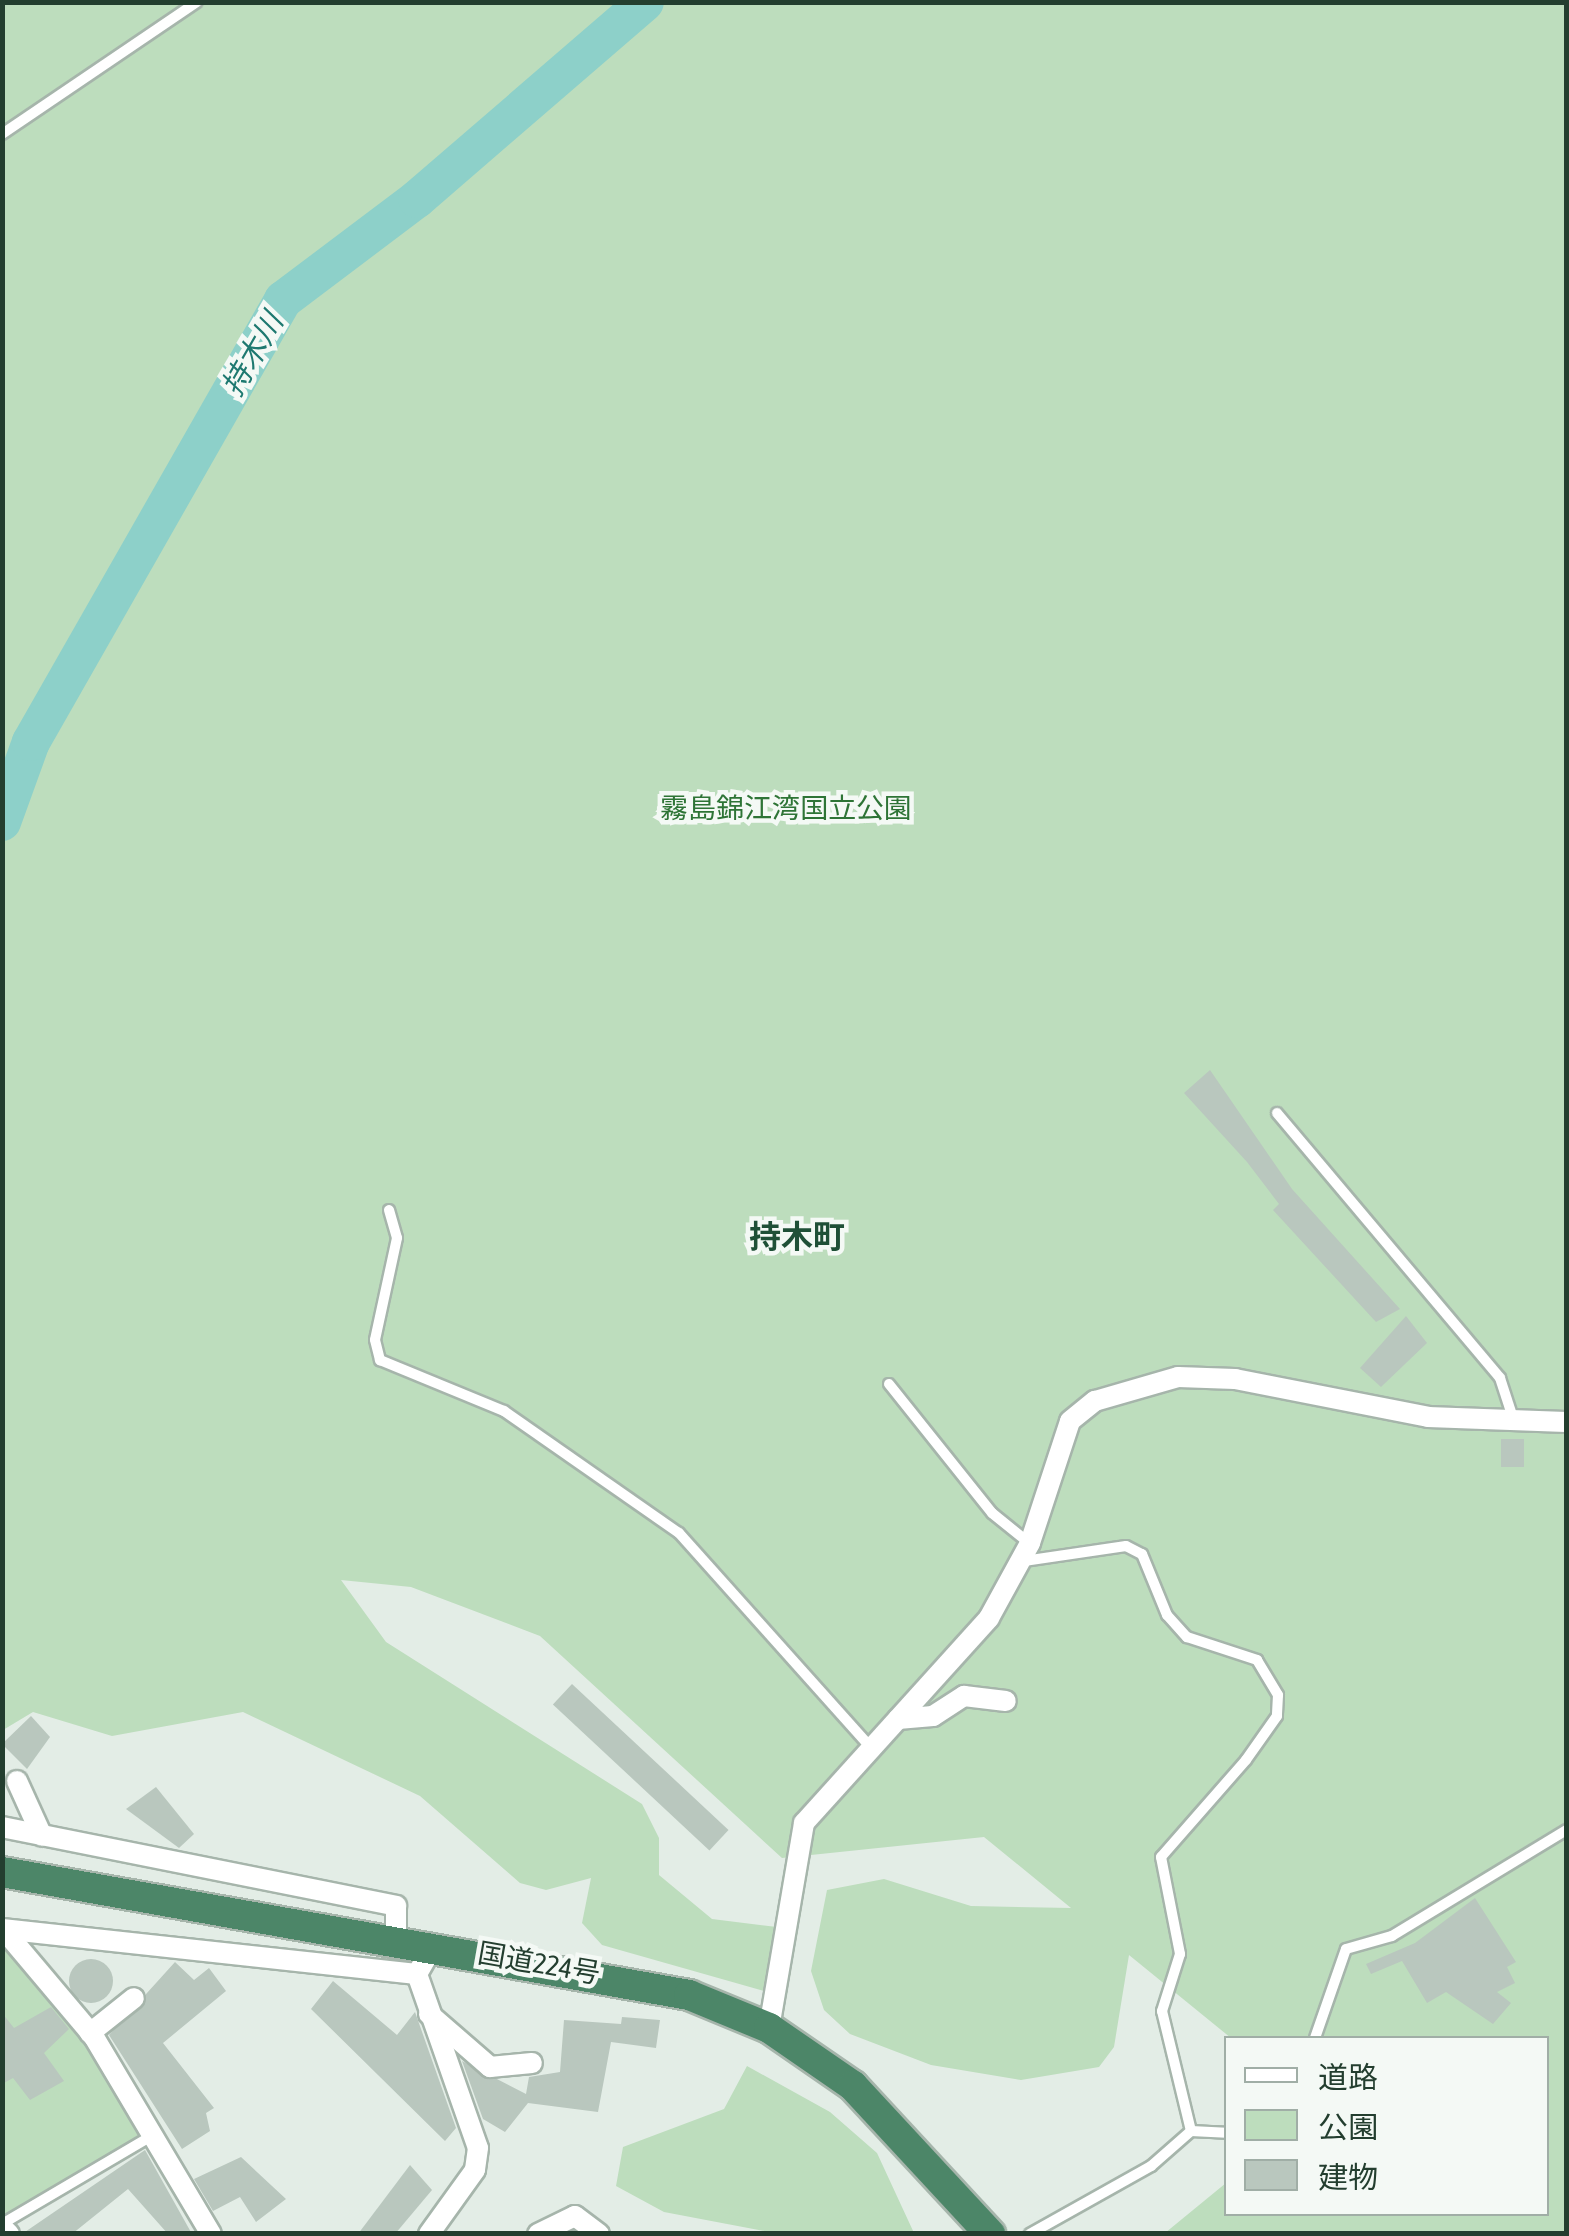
<!DOCTYPE html>
<html>
<head>
<meta charset="utf-8">
<style>
  body { margin:0 }
  #map { position:relative; width:1569px; height:2236px; overflow:hidden; background:#e3ede6; font-family:"Asap Condensed","Noto Sans JP",sans-serif }
  div>[style] { position:absolute }
  [style*='--x'] { left:calc(var(--x)*1px); top:calc(var(--y)*1px); width:calc(var(--w)*1px); rotate:calc(var(--a)*1deg) }
  .green>* { inset:0; background:#bdddbd }
  .river>* { height:38px; margin:-19px; padding:0 19px; transform-origin:19px; border-radius:19px; background:#8dd0c9 }
  .building>* { inset:0; background:#b9c7be; transform-origin:0 0 }
  .round { border-radius:50% }
  .roads { filter:drop-shadow(2px 0 #a6b5ab) drop-shadow(-2px 0 #a6b5ab) drop-shadow(0 2px #a6b5ab) drop-shadow(0 -2px #a6b5ab) }
  .service>* { height:10px; margin:-5px; padding:0 5px; transform-origin:5px; border-radius:5px; background:#fff }
  .minor>* { height:20px; margin:-10px; padding:0 10px; transform-origin:10px; border-radius:10px; background:#fff }
  .trunk>* { height:30px; margin:-15px; padding:0 15px; transform-origin:15px; border-radius:15px; background:#4c8668 }
  span { translate:-50% -50%; white-space:nowrap; text-align:center; line-height:1.15; -webkit-text-stroke:9px #f4f9f5; paint-order:stroke }
  .park-label { font-size:28px; color:#2e7436 }
  .street-label { font-size:28px; color:#233e2f }
  .water-label { font-size:30px; color:#1e7970; font-style:italic }
  .quarter-label { font-size:32px; color:#1f5037; font-weight:700 }
  .frame { position:absolute; inset:0; border:5px solid #233e2f; pointer-events:none }
  .legend { position:absolute; left:1224px; top:2036px; width:325px; height:180px; box-sizing:border-box; background:#f4f9f5; border:2px solid #a0aea6; margin:0; padding:12px 18px; list-style:none; font-size:30px; color:#233e2f }
  .legend li { display:flex; align-items:center; gap:20px; height:50px }
  .legend b { width:50px; border:2px solid #a0aea6 }
</style>
</head>
<body>
<div id="map">
  <div class="green">
    <div style="clip-path:polygon(2px 3px,1566px 3px,1566px 2233px,1165px 2233px,1226px 2183px,1226px 2214px,1546px 2214px,1546px 2038px,1231px 2038px,1129px 1955px,1114px 2047px,1099px 2067px,1021px 2080px,931px 2065px,850px 2034px,824px 2010px,811px 1971px,827px 1890px,884px 1879px,971px 1906px,1071px 1908px,984px 1837px,782px 1858px,540px 1636px,411px 1587px,341px 1580px,386px 1642px,642px 1804px,659px 1838px,659px 1875px,712px 1919px,777px 1927px,771px 1993px,602px 1945px,582px 1923px,591px 1878px,546px 1890px,520px 1883px,420px 1796px,243px 1712px,112px 1736px,33px 1712px,3px 1730px)"></div>
    <div style="clip-path:polygon(2px 1946px,93px 2043px,140px 2137px,2px 2222px)"></div>
    <div style="clip-path:polygon(747px 2066px,830px 2112px,877px 2153px,914px 2233px,775px 2233px,664px 2212px,616px 2186px,623px 2147px,724px 2109px)"></div>
  </div>
  <div class="river">
    <div style="--x:2;--y:822;--w:85;--a:-70.1"></div>
    <div style="--x:31;--y:742;--w:509;--a:-60.31"></div>
    <div style="--x:283;--y:300;--w:168;--a:-37"></div>
    <div style="--x:417;--y:199;--w:301;--a:-40.8"></div>
  </div>
  <div class="building">
    <div style="clip-path:polygon(1210px 1070px,1292px 1189px,1400px 1309px,1376px 1322px,1273px 1210px,1279px 1204px,1247px 1162px,1184px 1093px)"></div>
    <div style="clip-path:polygon(1406px 1316px,1427px 1343px,1381px 1387px,1360px 1368px)"></div>
    <div style="left:1501px;top:1439px;width:23px;height:28px"></div>
    <div style="left:572px;top:1684px;width:214px;height:28px;rotate:43deg"></div>
    <div style="clip-path:polygon(31px 1716px,50px 1737px,27px 1769px,2px 1744px)"></div>
    <div style="clip-path:polygon(156px 1787px,194px 1834px,179px 1848px,126px 1809px)"></div>
    <div style="clip-path:polygon(1475px 1898px,1516px 1962px,1507px 1967px,1515px 1983px,1497px 1992px,1511px 2003px,1493px 2024px,1446px 1992px,1427px 2003px,1402px 1961px,1371px 1974px,1366px 1964px,1415px 1943px)"></div>
    <div class="round" style="left:69px;top:1959px;width:44px;height:44px"></div>
    <div style="clip-path:polygon(175px 1962px,194px 1980px,209px 1968px,226px 1991px,163px 2043px,214px 2108px,206px 2113px,210px 2131px,182px 2149px,109px 2035px)"></div>
    <div style="clip-path:polygon(333px 1981px,397px 2035px,415px 2012px,456px 2128px,445px 2141px,311px 2009px)"></div>
    <div style="clip-path:polygon(51px 2007px,69px 2029px,44px 2053px,64px 2081px,30px 2100px,13px 2078px,2px 2084px,2px 2013px,14px 2028px)"></div>
    <div style="clip-path:polygon(622px 2017px,660px 2020px,656px 2048px,611px 2042px,598px 2112px,528px 2103px,505px 2132px,483px 2119px,462px 2061px,526px 2094px,529px 2077px,560px 2072px,564px 2020px,621px 2024px)"></div>
    <div style="clip-path:polygon(145px 2150px,192px 2234px,168px 2234px,128px 2189px,72px 2234px,22px 2234px)"></div>
    <div style="clip-path:polygon(241px 2157px,286px 2199px,256px 2222px,240px 2197px,213px 2211px,194px 2179px)"></div>
    <div style="clip-path:polygon(410px 2165px,432px 2190px,395px 2234px,358px 2234px)"></div>
  </div>
  <div class="roads">
    <div class="service">
      <div style="--x:2;--y:134;--w:235;--a:-34.1"></div>
      <div style="--x:1277;--y:1113;--w:346;--a:49.9"></div>
      <div style="--x:1500;--y:1378;--w:45;--a:72"></div>
      <div style="--x:389;--y:1210;--w:29;--a:74"></div>
      <div style="--x:397;--y:1238;--w:104;--a:102.2"></div>
      <div style="--x:375;--y:1340;--w:21;--a:76"></div>
      <div style="--x:380;--y:1360;--w:134;--a:22.4"></div>
      <div style="--x:504;--y:1411;--w:213;--a:34.9"></div>
      <div style="--x:679;--y:1533;--w:288;--a:48.2"></div>
      <div style="--x:889;--y:1384;--w:165;--a:51.4"></div>
      <div style="--x:992;--y:1513;--w:48;--a:39"></div>
      <div style="--x:1024;--y:1561;--w:103;--a:-8.4"></div>
      <div style="--x:1126;--y:1546;--w:18;--a:27"></div>
      <div style="--x:1142;--y:1554;--w:66;--a:67.7"></div>
      <div style="--x:1167;--y:1615;--w:30;--a:48"></div>
      <div style="--x:1187;--y:1637;--w:74;--a:18.2"></div>
      <div style="--x:1257;--y:1660;--w:41;--a:59"></div>
      <div style="--x:1278;--y:1695;--w:21;--a:93"></div>
      <div style="--x:1277;--y:1716;--w:54;--a:125.2"></div>
      <div style="--x:1246;--y:1760;--w:129;--a:131.2"></div>
      <div style="--x:1161;--y:1857;--w:99;--a:78.9"></div>
      <div style="--x:1180;--y:1954;--w:60;--a:107.5"></div>
      <div style="--x:1162;--y:2011;--w:123;--a:76.4"></div>
      <div style="--x:1191;--y:2131;--w:53;--a:138.8"></div>
      <div style="--x:1151;--y:2166;--w:139;--a:150.7"></div>
      <div style="--x:1315;--y:2038;--w:94;--a:-70.8"></div>
      <div style="--x:1346;--y:1949;--w:48;--a:-15.8"></div>
      <div style="--x:1392;--y:1936;--w:204;--a:-31.3"></div>
      <div style="--x:1191;--y:2131;--w:35;--a:3"></div>
      <div style="--x:2;--y:2224;--w:169;--a:-30.5"></div>
    </div>
    <div class="minor">
      <div style="--x:898;--y:1719;--w:35;--a:-5"></div>
      <div style="--x:933;--y:1716;--w:37;--a:-33"></div>
      <div style="--x:964;--y:1696;--w:42;--a:6.8"></div>
      <div style="--x:17;--y:1781;--w:60;--a:65.6"></div>
      <div style="--x:2;--y:1827;--w:402;--a:11.3"></div>
      <div style="--x:396;--y:1906;--w:32;--a:90"></div>
      <div style="--x:2;--y:1929;--w:417;--a:6.2"></div>
      <div style="--x:417;--y:1974;--w:34;--a:-60"></div>
      <div style="--x:4;--y:1930;--w:140;--a:49.9"></div>
      <div style="--x:94;--y:2037;--w:229;--a:59.3"></div>
      <div style="--x:417;--y:1974;--w:184;--a:70.7"></div>
      <div style="--x:478;--y:2148;--w:22;--a:98"></div>
      <div style="--x:475;--y:2170;--w:79;--a:125.7"></div>
      <div style="--x:429;--y:2014;--w:81;--a:41"></div>
      <div style="--x:490;--y:2067;--w:42;--a:-5.4"></div>
      <div style="--x:769;--y:2028;--w:208;--a:-80.3"></div>
      <div style="--x:804;--y:1823;--w:276;--a:-47.9"></div>
      <div style="--x:989;--y:1618;--w:85;--a:-61.3"></div>
      <div style="--x:1030;--y:1543;--w:128;--a:-71.8"></div>
      <div style="--x:1070;--y:1421;--w:32;--a:-39"></div>
      <div style="--x:1095;--y:1401;--w:86;--a:-16.1"></div>
      <div style="--x:1178;--y:1377;--w:57;--a:2"></div>
      <div style="--x:1235;--y:1379;--w:197;--a:11.1"></div>
      <div style="--x:1428;--y:1417;--w:138;--a:2.1"></div>
      <div style="--x:90;--y:2033;--w:56;--a:-38.5"></div>
      <div style="--x:2;--y:2227;--w:10;--a:45"></div>
      <div style="--x:538;--y:2234;--w:41;--a:-25.9"></div>
      <div style="--x:575;--y:2216;--w:30;--a:37"></div>
    </div>
    <div class="trunk">
      <div style="--x:2;--y:1872;--w:698;--a:10.15"></div>
      <div style="--x:689;--y:1995;--w:87;--a:22.4"></div>
      <div style="--x:769;--y:2028;--w:102;--a:34.6"></div>
      <div style="--x:853;--y:2086;--w:202;--a:47.2"></div>
    </div>
  </div>
  <div class="park-label">
    <span style="left:786px;top:808px">霧島錦江湾国立公園</span>
  </div>
  <div class="street-label">
    <span style="left:539px;top:1963px;rotate:10deg">国道224号</span>
  </div>
  <div class="water-label">
    <span style="left:252px;top:354px;rotate:-60deg">持木川</span>
  </div>
  <div class="quarter-label">
    <span style="left:797px;top:1237px">持木町</span>
  </div>
  <div class="frame"></div>
  <ul class="legend">
  <li><b style="height:12px;background:#fff"></b>道路</li>
  <li><b style="height:28px;background:#bdddbd"></b>公園</li>
  <li><b style="height:28px;background:#b9c7be"></b>建物</li>
  </ul>
</div>
</body>
</html>
